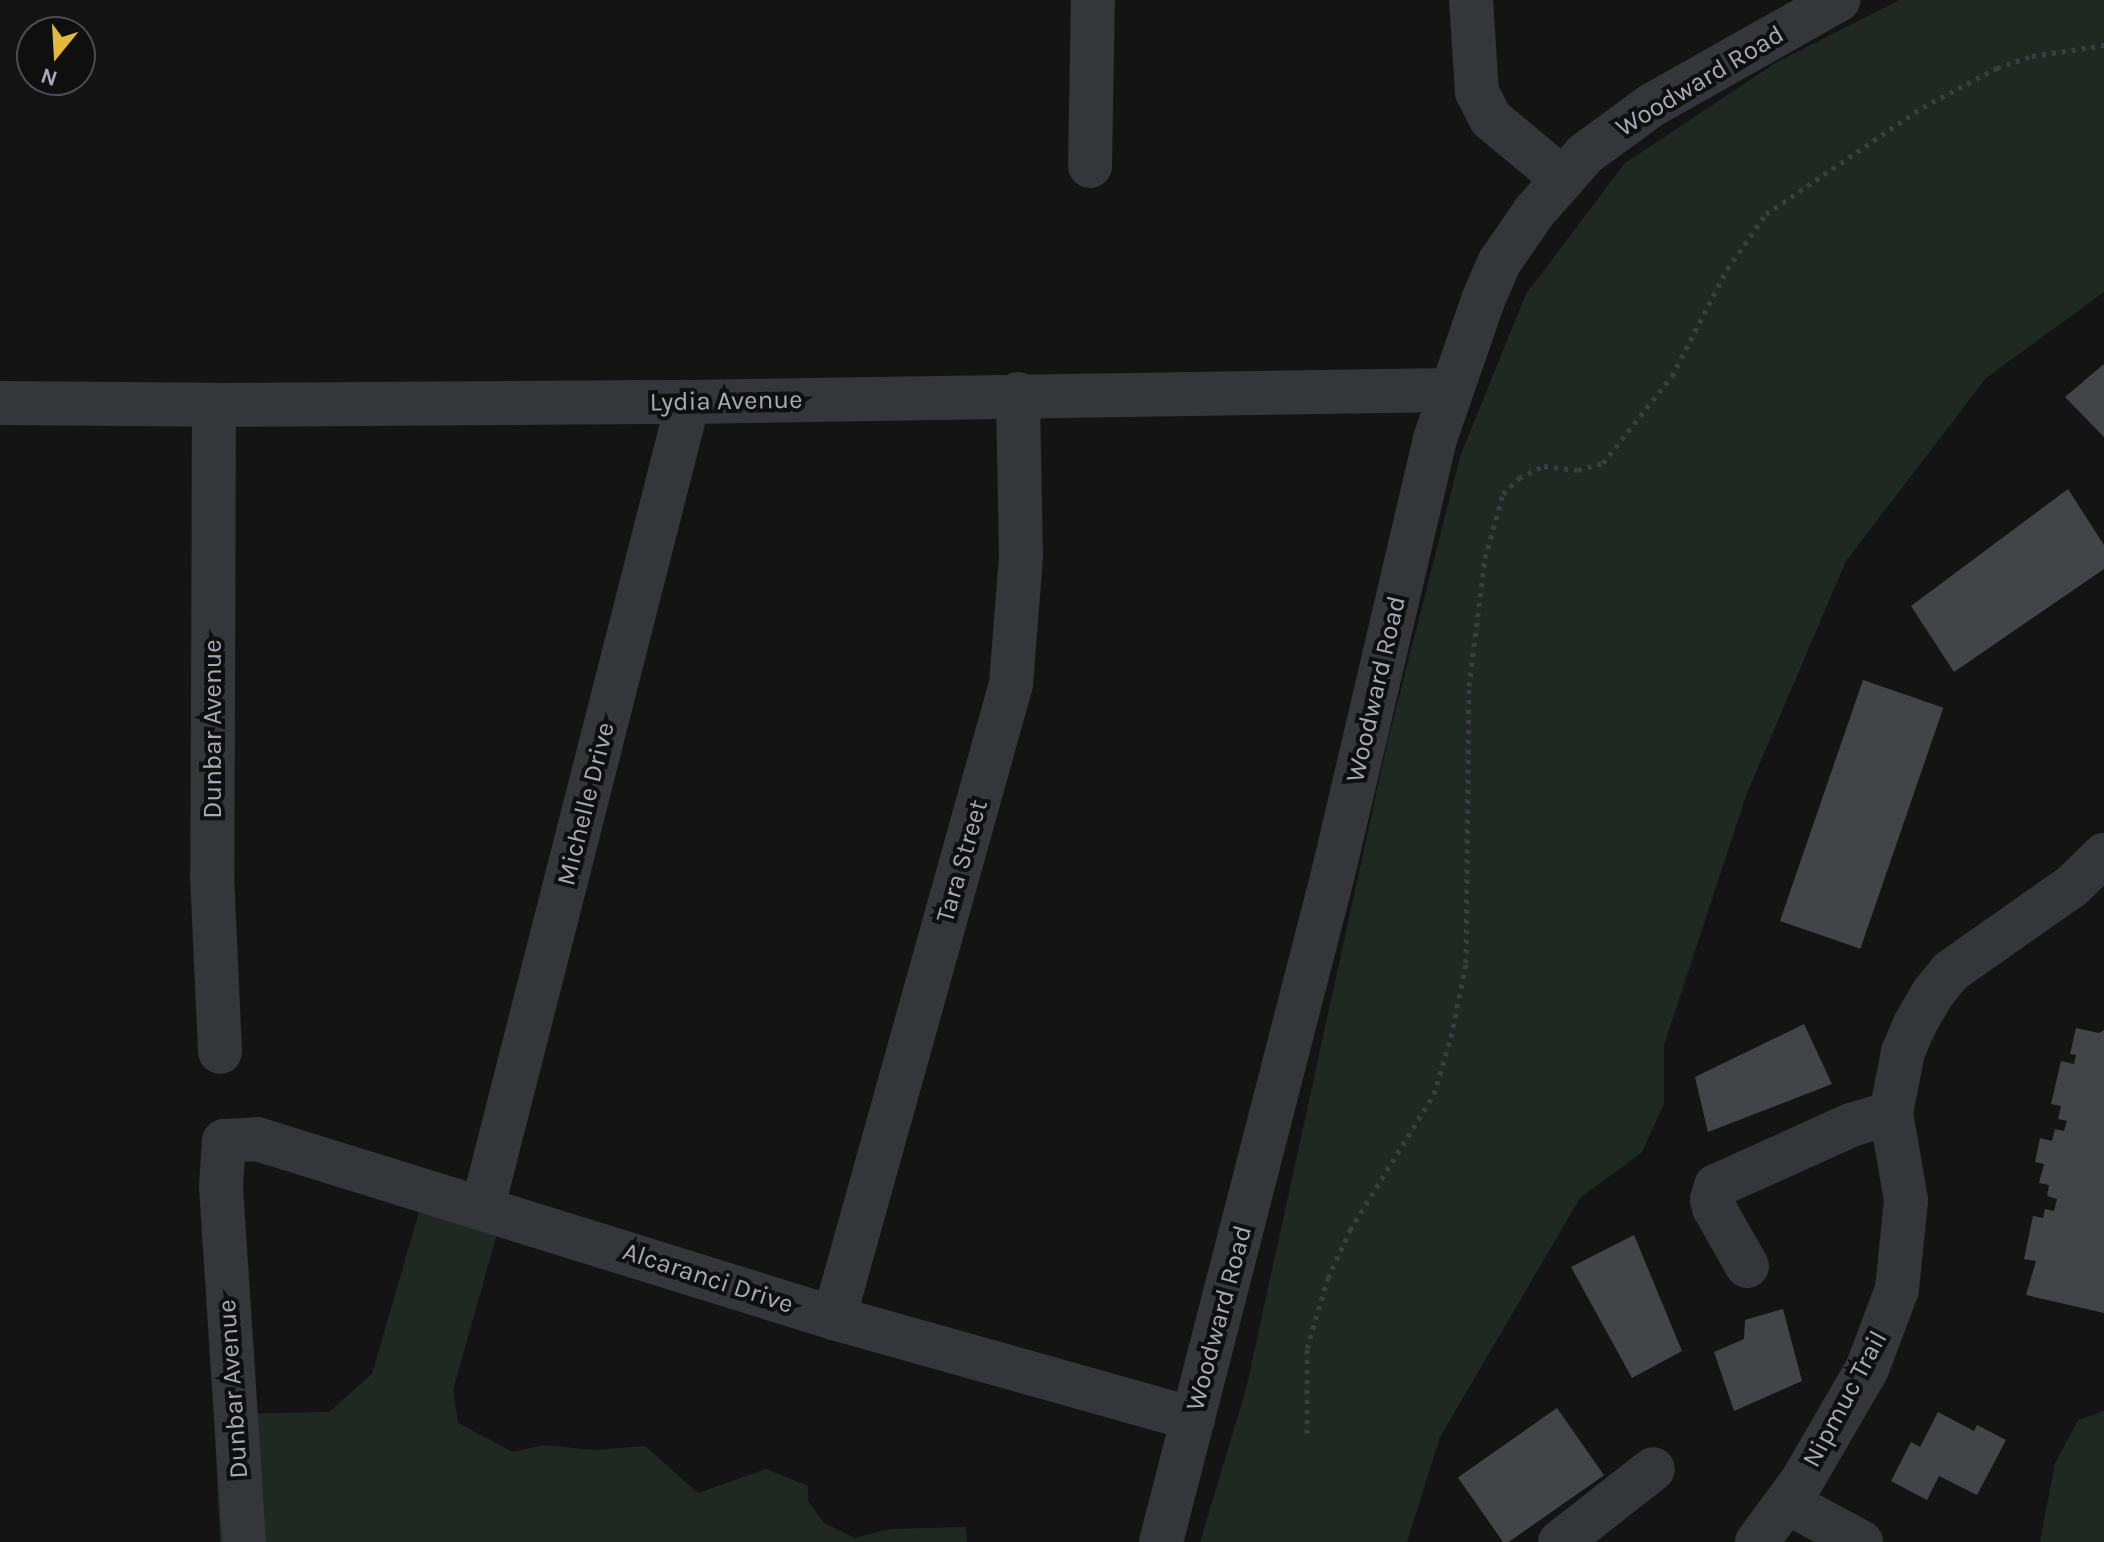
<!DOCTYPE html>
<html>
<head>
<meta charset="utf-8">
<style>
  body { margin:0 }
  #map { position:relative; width:2104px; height:1542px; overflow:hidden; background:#141415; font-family:Karla,sans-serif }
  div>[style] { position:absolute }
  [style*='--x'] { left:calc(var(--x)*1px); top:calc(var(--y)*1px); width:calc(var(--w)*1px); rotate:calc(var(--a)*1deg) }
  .green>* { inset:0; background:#202822 }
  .building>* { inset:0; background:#434448; transform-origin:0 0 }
  .path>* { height:5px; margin-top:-2.5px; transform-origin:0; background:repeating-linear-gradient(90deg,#3b3d41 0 4px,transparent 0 10px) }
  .minor>* { height:44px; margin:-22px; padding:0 22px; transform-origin:22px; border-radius:22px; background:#35363a }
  span { translate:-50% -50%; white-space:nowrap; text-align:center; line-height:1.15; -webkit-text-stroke:8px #0f0f10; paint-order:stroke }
  .street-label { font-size:26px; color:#a7aab5 }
  .north { position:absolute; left:16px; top:16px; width:80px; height:80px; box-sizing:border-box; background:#0f0f10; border:2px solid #4c4d52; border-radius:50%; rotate:198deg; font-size:22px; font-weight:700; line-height:32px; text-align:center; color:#a7aab5 }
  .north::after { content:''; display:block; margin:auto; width:28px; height:36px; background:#e4b83d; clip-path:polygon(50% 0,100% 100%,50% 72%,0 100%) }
</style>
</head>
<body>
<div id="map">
  <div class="green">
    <div style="clip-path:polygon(1900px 0,2104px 0,2104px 292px,1986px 378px,1846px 561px,1747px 793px,1664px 1045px,1664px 1104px,1642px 1152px,1580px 1198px,1440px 1437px,1407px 1542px,1200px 1542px,1246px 1389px,1387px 744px,1461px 454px,1526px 294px,1625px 163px,1777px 62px)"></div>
    <div style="clip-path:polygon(426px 1188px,504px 1209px,453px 1390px,458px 1423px,513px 1452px,543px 1445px,593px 1450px,645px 1446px,698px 1493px,766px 1469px,808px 1486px,808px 1501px,824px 1523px,855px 1538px,890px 1529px,966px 1527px,967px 1542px,220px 1542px,215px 1434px,218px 1414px,329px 1412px,372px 1374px)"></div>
    <div style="clip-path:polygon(2104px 1411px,2104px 1542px,2040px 1542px,2055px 1463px,2078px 1420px)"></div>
  </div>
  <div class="building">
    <div style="clip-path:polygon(2104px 364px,2104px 437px,2065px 397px)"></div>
    <div style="clip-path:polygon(2068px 489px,2104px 545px,2104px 569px,1954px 672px,1911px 606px)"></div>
    <div style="left:1863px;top:680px;width:85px;height:255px;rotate:19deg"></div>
    <div style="clip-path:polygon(1804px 1024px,1832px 1084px,1708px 1132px,1695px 1077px)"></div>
    <div style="clip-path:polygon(2076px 1028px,2099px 1033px,2104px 1030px,2104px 1313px,2026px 1295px,2036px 1261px,2024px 1259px,2033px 1216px,2043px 1218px,2045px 1209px,2054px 1211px,2057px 1199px,2047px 1196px,2049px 1185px,2039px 1183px,2044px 1164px,2035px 1162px,2040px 1138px,2052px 1141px,2055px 1129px,2064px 1131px,2067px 1121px,2058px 1119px,2061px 1106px,2051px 1104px,2061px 1061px,2074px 1064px,2076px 1055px,2070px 1054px)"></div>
    <div style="clip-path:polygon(1634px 1235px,1682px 1351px,1632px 1378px,1571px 1267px)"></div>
    <div style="clip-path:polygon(1783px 1309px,1802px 1381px,1734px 1411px,1714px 1352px,1744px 1339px,1745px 1320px)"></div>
    <div style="left:1557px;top:1408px;width:82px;height:121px;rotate:55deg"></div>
    <div style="clip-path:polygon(1938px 1412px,1974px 1431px,1977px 1425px,2006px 1440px,1977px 1495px,1939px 1476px,1927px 1500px,1891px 1481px,1911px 1442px,1920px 1447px)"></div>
  </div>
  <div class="path">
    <div style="--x:1307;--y:1433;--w:85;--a:-90"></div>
    <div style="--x:1307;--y:1348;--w:73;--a:-73.3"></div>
    <div style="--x:1328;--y:1278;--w:53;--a:-65.4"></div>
    <div style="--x:1350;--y:1230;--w:160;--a:-58.3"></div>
    <div style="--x:1434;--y:1094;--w:59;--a:-73.4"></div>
    <div style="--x:1451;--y:1037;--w:76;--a:-78.5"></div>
    <div style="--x:1466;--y:963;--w:277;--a:-89.4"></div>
    <div style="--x:1469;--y:686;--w:129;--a:-82.9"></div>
    <div style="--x:1485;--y:558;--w:66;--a:-74.3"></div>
    <div style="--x:1503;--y:494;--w:23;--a:-45"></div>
    <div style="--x:1519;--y:478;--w:28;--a:-26"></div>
    <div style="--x:1544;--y:466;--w:34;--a:7"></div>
    <div style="--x:1578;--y:470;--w:26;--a:-16"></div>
    <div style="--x:1603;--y:463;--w:111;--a:-51.6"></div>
    <div style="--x:1672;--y:376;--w:120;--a:-62.8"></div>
    <div style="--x:1727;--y:269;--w:67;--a:-54.7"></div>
    <div style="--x:1766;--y:214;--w:190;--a:-34.3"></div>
    <div style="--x:1923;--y:107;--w:84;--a:-27.8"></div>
    <div style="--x:1997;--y:68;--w:37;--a:-19"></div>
    <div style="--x:2032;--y:56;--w:73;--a:-8.7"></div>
  </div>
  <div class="minor">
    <div style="--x:1471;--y:0;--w:92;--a:86.3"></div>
    <div style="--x:1477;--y:92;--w:30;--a:63"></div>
    <div style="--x:1491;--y:119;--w:94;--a:39.8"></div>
    <div style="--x:1090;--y:166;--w:166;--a:-89"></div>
    <div style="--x:0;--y:403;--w:214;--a:0.5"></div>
    <div style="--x:214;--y:405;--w:474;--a:-0.4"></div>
    <div style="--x:688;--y:402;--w:763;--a:-0.9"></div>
    <div style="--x:214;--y:405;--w:470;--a:90.2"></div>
    <div style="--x:212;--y:875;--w:177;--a:87.4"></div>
    <div style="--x:483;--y:1206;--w:830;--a:-75.7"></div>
    <div style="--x:1747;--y:1266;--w:67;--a:-119.6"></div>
    <div style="--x:1714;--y:1208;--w:9;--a:-103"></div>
    <div style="--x:1712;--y:1199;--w:14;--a:-73"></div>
    <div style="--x:1716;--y:1186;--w:148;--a:-24.3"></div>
    <div style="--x:1851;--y:1125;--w:42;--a:-16.7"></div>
    <div style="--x:834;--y:1318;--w:658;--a:-74.4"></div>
    <div style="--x:1011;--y:684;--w:128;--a:-85.5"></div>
    <div style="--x:1021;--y:556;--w:162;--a:-91.1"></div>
    <div style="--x:1788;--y:1503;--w:83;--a:28.1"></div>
    <div style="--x:244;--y:1542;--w:357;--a:-93.7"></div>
    <div style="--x:221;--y:1186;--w:45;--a:-86.2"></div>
    <div style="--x:224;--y:1141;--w:33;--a:-3"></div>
    <div style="--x:257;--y:1139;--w:604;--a:17.24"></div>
    <div style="--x:834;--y:1318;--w:373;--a:15.7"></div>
    <div style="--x:1161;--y:1542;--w:690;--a:-75.56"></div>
    <div style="--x:1333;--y:874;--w:447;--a:-76.8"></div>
    <div style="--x:1435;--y:439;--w:147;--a:-70.9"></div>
    <div style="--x:1483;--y:300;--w:40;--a:-66.6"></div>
    <div style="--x:1499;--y:263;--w:62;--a:-55.5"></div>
    <div style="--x:1534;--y:212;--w:77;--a:-48.7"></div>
    <div style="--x:1585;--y:154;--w:83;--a:-36.2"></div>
    <div style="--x:1652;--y:105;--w:214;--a:-29.4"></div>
    <div style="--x:1560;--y:1542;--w:118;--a:-38.1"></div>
    <div style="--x:1757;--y:1542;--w:76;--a:-53.6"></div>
    <div style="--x:1802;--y:1481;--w:129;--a:-59.9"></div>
    <div style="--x:1867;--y:1369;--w:85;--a:-69.4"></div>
    <div style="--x:1897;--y:1289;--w:89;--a:-84.2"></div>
    <div style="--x:1906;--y:1200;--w:88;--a:-99.8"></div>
    <div style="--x:1891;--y:1113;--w:62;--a:-78.9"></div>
    <div style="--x:1903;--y:1052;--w:30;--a:-67"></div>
    <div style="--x:1915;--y:1024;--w:36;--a:-60"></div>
    <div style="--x:1933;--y:993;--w:28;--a:-51"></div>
    <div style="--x:1951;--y:971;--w:148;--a:-35.1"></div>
    <div style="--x:2072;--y:886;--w:45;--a:-44.1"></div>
  </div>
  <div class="street-label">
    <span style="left:1700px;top:81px;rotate:-31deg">Woodward Road</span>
    <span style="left:726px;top:401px;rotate:-1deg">Lydia Avenue</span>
    <span style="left:1376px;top:689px;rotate:-77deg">Woodward Road</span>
    <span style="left:213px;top:729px;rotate:-90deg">Dunbar Avenue</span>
    <span style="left:586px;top:804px;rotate:-76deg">Michelle Drive</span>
    <span style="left:962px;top:861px;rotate:-74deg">Tara Street</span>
    <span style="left:708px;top:1278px;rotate:18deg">Alcaranci Drive</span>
    <span style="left:1219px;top:1318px;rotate:-75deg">Woodward Road</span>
    <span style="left:233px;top:1389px;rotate:-94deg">Dunbar Avenue</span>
    <span style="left:1845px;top:1399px;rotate:-62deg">Nipmuc Trail</span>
  </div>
  <div class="north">N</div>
</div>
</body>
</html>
